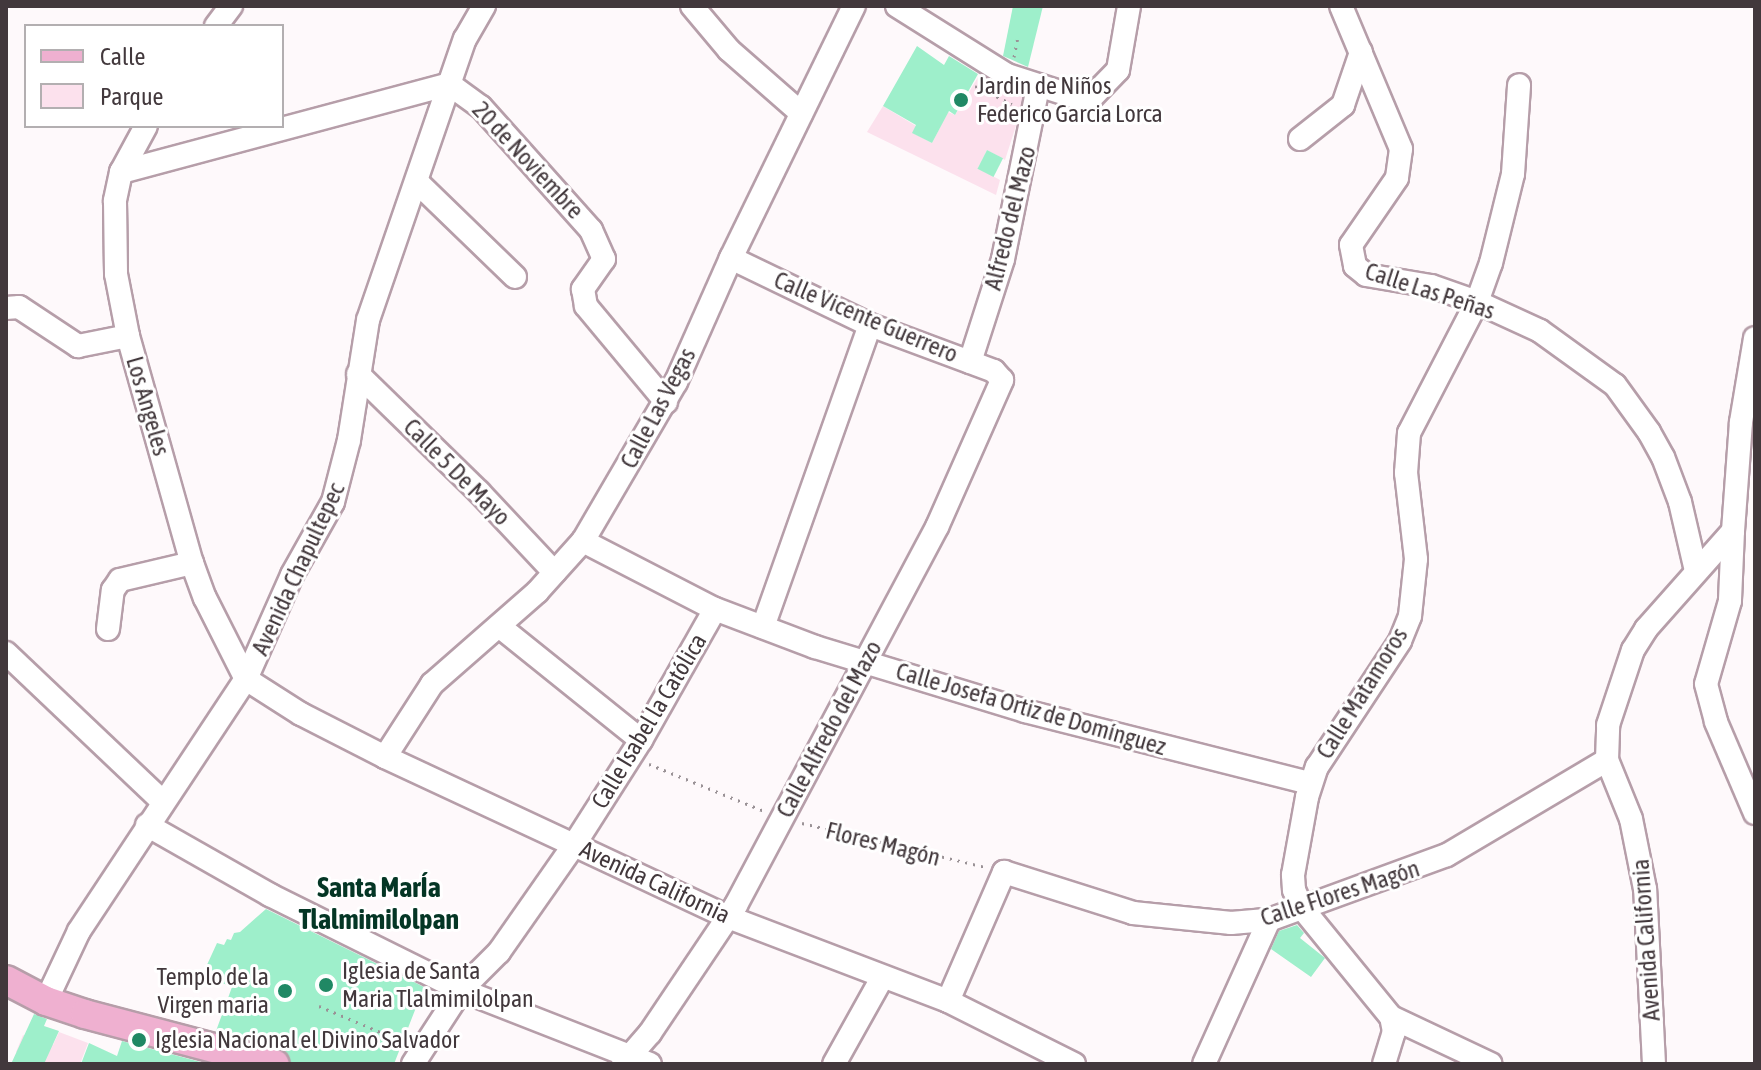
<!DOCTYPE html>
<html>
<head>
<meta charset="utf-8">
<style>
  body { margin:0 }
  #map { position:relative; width:1761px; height:1070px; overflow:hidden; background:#fef9fb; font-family:"Asap Condensed",sans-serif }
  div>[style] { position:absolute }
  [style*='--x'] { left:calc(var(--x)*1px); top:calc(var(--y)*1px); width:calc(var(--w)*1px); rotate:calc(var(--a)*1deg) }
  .green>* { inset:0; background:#fce1ed }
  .building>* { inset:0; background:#9eefcb; transform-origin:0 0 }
  .path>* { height:3px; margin-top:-1.5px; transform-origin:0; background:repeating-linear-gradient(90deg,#9a9296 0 2px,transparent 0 8px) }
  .roads { filter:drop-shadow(2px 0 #b69ea9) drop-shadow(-2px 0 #b69ea9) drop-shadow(0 2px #b69ea9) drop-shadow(0 -2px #b69ea9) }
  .minor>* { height:22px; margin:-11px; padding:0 11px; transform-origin:11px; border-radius:11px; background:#fff }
  .major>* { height:28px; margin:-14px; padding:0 14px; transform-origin:14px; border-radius:14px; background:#efb0d0 }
  .dots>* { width:22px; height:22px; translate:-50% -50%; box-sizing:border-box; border:4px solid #fff; border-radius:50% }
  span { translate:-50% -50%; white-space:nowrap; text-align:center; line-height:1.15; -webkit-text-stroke:6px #fff; paint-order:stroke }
  .poi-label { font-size:24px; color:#42383c }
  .left { translate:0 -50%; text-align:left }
  .right { translate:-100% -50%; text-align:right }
  .street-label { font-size:24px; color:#42383c }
  .quarter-label { font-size:28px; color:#043625; font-weight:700 }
  .frame { position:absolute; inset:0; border:8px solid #42383c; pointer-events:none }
  .legend { position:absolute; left:24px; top:24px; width:260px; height:104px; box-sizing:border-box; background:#fff; border:2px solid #b3afb1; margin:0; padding:10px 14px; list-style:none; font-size:24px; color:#42383c }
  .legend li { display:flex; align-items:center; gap:16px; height:40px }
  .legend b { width:40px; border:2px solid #b3afb1 }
</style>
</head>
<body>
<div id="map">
  <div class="green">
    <div style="clip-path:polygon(983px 69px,1021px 91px,1023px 104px,1005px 160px,987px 150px,978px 168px,1000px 180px,996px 195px,867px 132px,883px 106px,916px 126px,913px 133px,932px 143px,948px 112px,955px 115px)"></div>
    <div style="clip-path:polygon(59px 1032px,88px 1043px,80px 1064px,50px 1064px,16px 1052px,23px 1035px,53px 1045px)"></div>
  </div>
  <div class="building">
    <div style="clip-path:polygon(1013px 6px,1043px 6px,1028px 67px,1003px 56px)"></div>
    <div style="clip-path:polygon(917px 46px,944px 65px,949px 56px,978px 74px,955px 115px,949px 111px,932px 143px,912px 133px,916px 125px,883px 106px)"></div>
    <div style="left:987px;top:150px;width:18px;height:21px;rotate:27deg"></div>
    <div style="clip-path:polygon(266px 909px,424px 987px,394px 1064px,291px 1064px,286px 1053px,279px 1048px,216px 1031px,232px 987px,210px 978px,206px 967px,217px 943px,224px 945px,227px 939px,231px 940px,234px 933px,240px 932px)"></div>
    <div style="clip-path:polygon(1297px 925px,1304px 933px,1300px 938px,1325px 958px,1311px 977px,1271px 949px,1279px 931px)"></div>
    <div style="clip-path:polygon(34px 1014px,47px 1019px,44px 1026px,59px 1031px,44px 1064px,11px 1064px)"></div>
    <div style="clip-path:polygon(122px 1041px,208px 1064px,81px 1064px,89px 1043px,117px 1056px)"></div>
  </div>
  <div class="path">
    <div style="--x:1014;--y:57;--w:21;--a:-79"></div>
    <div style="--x:975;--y:86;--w:41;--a:25.9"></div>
    <div style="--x:649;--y:764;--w:124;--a:22.2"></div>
    <div style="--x:802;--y:823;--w:188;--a:13.5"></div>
    <div style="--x:319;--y:1006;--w:92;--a:23"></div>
  </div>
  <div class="roads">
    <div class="minor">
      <div style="--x:692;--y:6;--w:57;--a:49.9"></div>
      <div style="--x:729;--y:50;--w:96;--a:41.2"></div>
      <div style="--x:897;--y:6;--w:130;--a:32.1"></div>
      <div style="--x:1007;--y:75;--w:85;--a:17.8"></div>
      <div style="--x:1088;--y:101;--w:43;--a:-45.9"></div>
      <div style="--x:1118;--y:70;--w:65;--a:-80.2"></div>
      <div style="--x:1341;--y:6;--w:155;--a:67.2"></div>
      <div style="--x:1401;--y:149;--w:29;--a:98"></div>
      <div style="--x:1397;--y:178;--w:81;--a:124.5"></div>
      <div style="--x:1351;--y:245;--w:21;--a:79"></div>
      <div style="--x:1355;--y:266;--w:14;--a:39"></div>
      <div style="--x:1366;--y:275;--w:66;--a:9.6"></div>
      <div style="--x:1431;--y:286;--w:49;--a:19.2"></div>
      <div style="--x:1477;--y:302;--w:69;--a:24.7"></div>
      <div style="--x:1540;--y:331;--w:92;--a:35.8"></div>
      <div style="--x:1615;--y:385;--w:58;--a:54.1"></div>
      <div style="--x:1649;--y:432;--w:29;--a:61"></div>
      <div style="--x:1663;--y:457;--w:48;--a:69.3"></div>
      <div style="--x:1680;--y:502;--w:71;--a:76.9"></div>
      <div style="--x:216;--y:26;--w:25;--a:-53"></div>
      <div style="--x:146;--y:126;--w:52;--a:118.5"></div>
      <div style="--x:121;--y:172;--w:30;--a:102"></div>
      <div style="--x:115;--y:201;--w:73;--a:89.2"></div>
      <div style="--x:116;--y:274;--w:63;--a:79"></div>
      <div style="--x:128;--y:336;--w:236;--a:74.3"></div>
      <div style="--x:192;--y:563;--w:37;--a:70"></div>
      <div style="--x:205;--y:598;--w:91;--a:63.2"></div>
      <div style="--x:246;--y:679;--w:65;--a:32.5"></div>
      <div style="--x:301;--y:714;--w:94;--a:27.1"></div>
      <div style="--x:385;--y:757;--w:208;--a:25"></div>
      <div style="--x:574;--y:845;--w:170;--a:25.1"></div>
      <div style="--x:728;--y:917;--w:235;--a:20.9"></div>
      <div style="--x:948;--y:1001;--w:141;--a:26.6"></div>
      <div style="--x:1300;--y:139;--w:55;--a:-38.3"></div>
      <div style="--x:1343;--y:105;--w:56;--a:-71.2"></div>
      <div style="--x:121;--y:172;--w:340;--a:-15"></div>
      <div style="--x:449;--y:84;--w:39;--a:36"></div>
      <div style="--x:481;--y:107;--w:165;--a:48.2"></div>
      <div style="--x:591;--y:230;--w:32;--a:66"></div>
      <div style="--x:604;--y:259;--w:37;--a:125"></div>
      <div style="--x:583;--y:289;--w:17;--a:80"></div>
      <div style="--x:586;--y:306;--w:125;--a:50.2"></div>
      <div style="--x:418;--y:183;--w:135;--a:44.1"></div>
      <div style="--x:6;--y:308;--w:13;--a:-4"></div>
      <div style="--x:19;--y:307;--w:71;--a:33.5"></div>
      <div style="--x:78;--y:346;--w:51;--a:-11.3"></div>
      <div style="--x:970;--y:362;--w:108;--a:-72.2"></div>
      <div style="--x:1003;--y:259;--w:176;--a:-78.5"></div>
      <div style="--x:358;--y:374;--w:169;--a:44.3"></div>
      <div style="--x:479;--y:492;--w:110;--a:46.8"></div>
      <div style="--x:1733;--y:531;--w:70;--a:92.5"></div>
      <div style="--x:1730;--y:601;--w:86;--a:106.1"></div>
      <div style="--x:1706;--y:684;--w:39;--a:75"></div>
      <div style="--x:1716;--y:722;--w:99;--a:66.8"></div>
      <div style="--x:583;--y:541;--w:148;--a:27.3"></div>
      <div style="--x:715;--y:609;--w:107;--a:20.8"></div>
      <div style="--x:815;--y:647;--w:220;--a:16.9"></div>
      <div style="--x:1025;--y:711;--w:294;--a:14.2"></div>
      <div style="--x:499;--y:626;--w:182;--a:38.8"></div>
      <div style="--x:763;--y:627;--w:320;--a:-70.5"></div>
      <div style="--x:108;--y:629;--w:39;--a:-83"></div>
      <div style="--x:113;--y:590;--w:12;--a:-55"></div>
      <div style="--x:120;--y:580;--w:74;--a:-13.3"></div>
      <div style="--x:6;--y:653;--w:216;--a:43.5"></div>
      <div style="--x:385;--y:757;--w:87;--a:-57.2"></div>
      <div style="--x:432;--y:684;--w:140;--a:-41.2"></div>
      <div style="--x:537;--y:592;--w:69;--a:-48"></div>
      <div style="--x:583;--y:541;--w:184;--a:-59.7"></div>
      <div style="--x:676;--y:382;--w:136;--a:-66.1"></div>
      <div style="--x:731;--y:258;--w:280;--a:-64"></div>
      <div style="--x:147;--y:825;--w:142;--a:29.6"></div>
      <div style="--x:270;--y:895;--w:213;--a:26.4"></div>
      <div style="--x:461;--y:990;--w:203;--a:21.4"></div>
      <div style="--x:46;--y:1001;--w:77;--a:-64.8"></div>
      <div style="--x:79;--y:931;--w:302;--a:-56.5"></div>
      <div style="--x:246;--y:679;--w:114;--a:-66.1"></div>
      <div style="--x:292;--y:575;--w:84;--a:-60.7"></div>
      <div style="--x:333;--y:502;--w:64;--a:-75.5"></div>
      <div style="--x:349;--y:440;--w:121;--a:-81"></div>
      <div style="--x:368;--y:320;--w:297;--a:-71"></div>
      <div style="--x:465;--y:39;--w:38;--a:-60"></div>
      <div style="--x:948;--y:1001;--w:141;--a:-66.5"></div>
      <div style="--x:1004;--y:872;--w:135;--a:17.6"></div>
      <div style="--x:1133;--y:913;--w:99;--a:5.8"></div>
      <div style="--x:1231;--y:923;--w:38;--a:-5"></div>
      <div style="--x:1269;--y:920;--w:189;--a:-20.1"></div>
      <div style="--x:1447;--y:855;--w:186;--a:-30.7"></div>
      <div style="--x:1391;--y:1017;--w:110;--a:25.2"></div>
      <div style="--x:413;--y:1064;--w:88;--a:-57"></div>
      <div style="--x:461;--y:990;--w:54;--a:-45"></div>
      <div style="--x:499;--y:952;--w:131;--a:-55"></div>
      <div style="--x:574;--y:845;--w:125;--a:-57.5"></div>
      <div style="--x:641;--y:740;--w:150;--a:-60.5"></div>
      <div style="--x:623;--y:1064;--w:41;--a:-48.9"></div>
      <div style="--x:650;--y:1033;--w:154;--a:-56.1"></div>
      <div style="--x:736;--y:905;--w:428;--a:-62"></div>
      <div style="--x:937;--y:527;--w:161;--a:-66.1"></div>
      <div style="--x:1002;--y:380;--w:12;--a:-132"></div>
      <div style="--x:994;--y:371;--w:132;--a:-159.6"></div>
      <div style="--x:870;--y:325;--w:154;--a:-154.3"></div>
      <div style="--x:834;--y:1064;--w:98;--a:-60.8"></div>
      <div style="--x:1204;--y:1064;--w:158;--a:-65.7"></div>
      <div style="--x:1384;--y:1064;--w:34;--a:-73"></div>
      <div style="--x:1394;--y:1032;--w:15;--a:-101"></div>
      <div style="--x:1391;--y:1017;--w:141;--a:-129.2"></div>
      <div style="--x:1302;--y:908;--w:20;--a:-114"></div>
      <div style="--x:1294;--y:890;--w:15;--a:-94"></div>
      <div style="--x:1293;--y:875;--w:79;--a:-79.8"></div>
      <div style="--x:1307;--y:797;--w:32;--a:-72"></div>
      <div style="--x:1317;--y:767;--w:151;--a:-56.6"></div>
      <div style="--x:1400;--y:641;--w:27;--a:-68"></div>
      <div style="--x:1410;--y:616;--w:57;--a:-84"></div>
      <div style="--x:1416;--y:559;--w:87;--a:-96.6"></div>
      <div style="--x:1406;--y:473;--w:40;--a:-85.7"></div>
      <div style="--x:1409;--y:433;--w:148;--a:-62.6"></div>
      <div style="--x:1477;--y:302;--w:41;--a:-70.3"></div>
      <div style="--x:1491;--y:263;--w:92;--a:-76.1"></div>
      <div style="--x:1513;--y:174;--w:89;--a:-86.1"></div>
      <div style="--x:1654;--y:1064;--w:175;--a:-92.9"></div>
      <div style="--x:1645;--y:889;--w:71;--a:-101.3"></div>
      <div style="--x:1631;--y:819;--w:64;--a:-112.1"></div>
      <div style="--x:1607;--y:760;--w:35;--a:-88"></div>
      <div style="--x:1608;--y:725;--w:79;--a:-71.6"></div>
      <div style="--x:1633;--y:650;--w:25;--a:-58"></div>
      <div style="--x:1646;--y:629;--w:131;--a:-48.4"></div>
      <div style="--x:1733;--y:531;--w:109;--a:-85.8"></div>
      <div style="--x:1741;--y:422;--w:85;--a:-80.5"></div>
    </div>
    <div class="major">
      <div style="--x:6;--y:980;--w:45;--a:27.7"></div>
      <div style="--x:46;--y:1001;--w:41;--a:18.4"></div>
      <div style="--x:85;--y:1014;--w:196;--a:14.8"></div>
    </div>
  </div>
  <div class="dots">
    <div style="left:961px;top:100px;background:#208864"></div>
    <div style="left:326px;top:985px;background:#208864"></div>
    <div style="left:285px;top:991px;background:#208864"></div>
    <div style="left:139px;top:1040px;background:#208864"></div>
  </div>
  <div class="poi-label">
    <span class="left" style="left:977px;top:100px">Jardin de Niños<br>Federico Garcia Lorca</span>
    <span class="left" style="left:342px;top:985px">Iglesia de Santa<br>Maria Tlalmimilolpan</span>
    <span class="right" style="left:269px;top:991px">Templo de la<br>Virgen maria</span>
    <span class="left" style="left:155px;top:1040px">Iglesia Nacional el Divino Salvador</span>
  </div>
  <div class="street-label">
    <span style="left:528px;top:160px;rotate:47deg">20 de Noviembre</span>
    <span style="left:1010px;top:218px;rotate:-76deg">Alfredo del Mazo</span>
    <span style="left:1430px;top:291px;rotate:18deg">Calle Las Peñas</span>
    <span style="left:866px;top:317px;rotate:23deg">Calle Vicente Guerrero</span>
    <span style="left:148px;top:406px;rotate:74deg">Los Angeles</span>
    <span style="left:658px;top:408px;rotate:-62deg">Calle Las Vegas</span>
    <span style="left:457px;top:472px;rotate:45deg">Calle 5 De Mayo</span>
    <span style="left:298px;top:569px;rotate:-65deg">Avenida Chapultepec</span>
    <span style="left:1362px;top:693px;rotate:-58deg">Calle Matamoros</span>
    <span style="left:1031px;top:709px;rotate:16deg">Calle Josefa Ortiz de Domínguez</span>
    <span style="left:649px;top:721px;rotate:-59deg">Calle Isabel la Católica</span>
    <span style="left:829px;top:729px;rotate:-62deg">Calle Alfredo del Mazo</span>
    <span style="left:883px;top:844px;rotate:14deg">Flores Magón</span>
    <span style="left:655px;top:882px;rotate:25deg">Avenida California</span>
    <span style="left:1340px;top:893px;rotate:-18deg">Calle Flores Magón</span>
    <span style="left:1646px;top:940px;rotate:-94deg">Avenida California</span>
  </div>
  <div class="quarter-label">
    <span style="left:379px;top:903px">Santa MarÍa<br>Tlalmimilolpan</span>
  </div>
  <div class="frame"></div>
  <ul class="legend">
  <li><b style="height:10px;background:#efb0d0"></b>Calle</li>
  <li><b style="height:22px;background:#fce1ed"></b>Parque</li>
  </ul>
</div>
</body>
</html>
